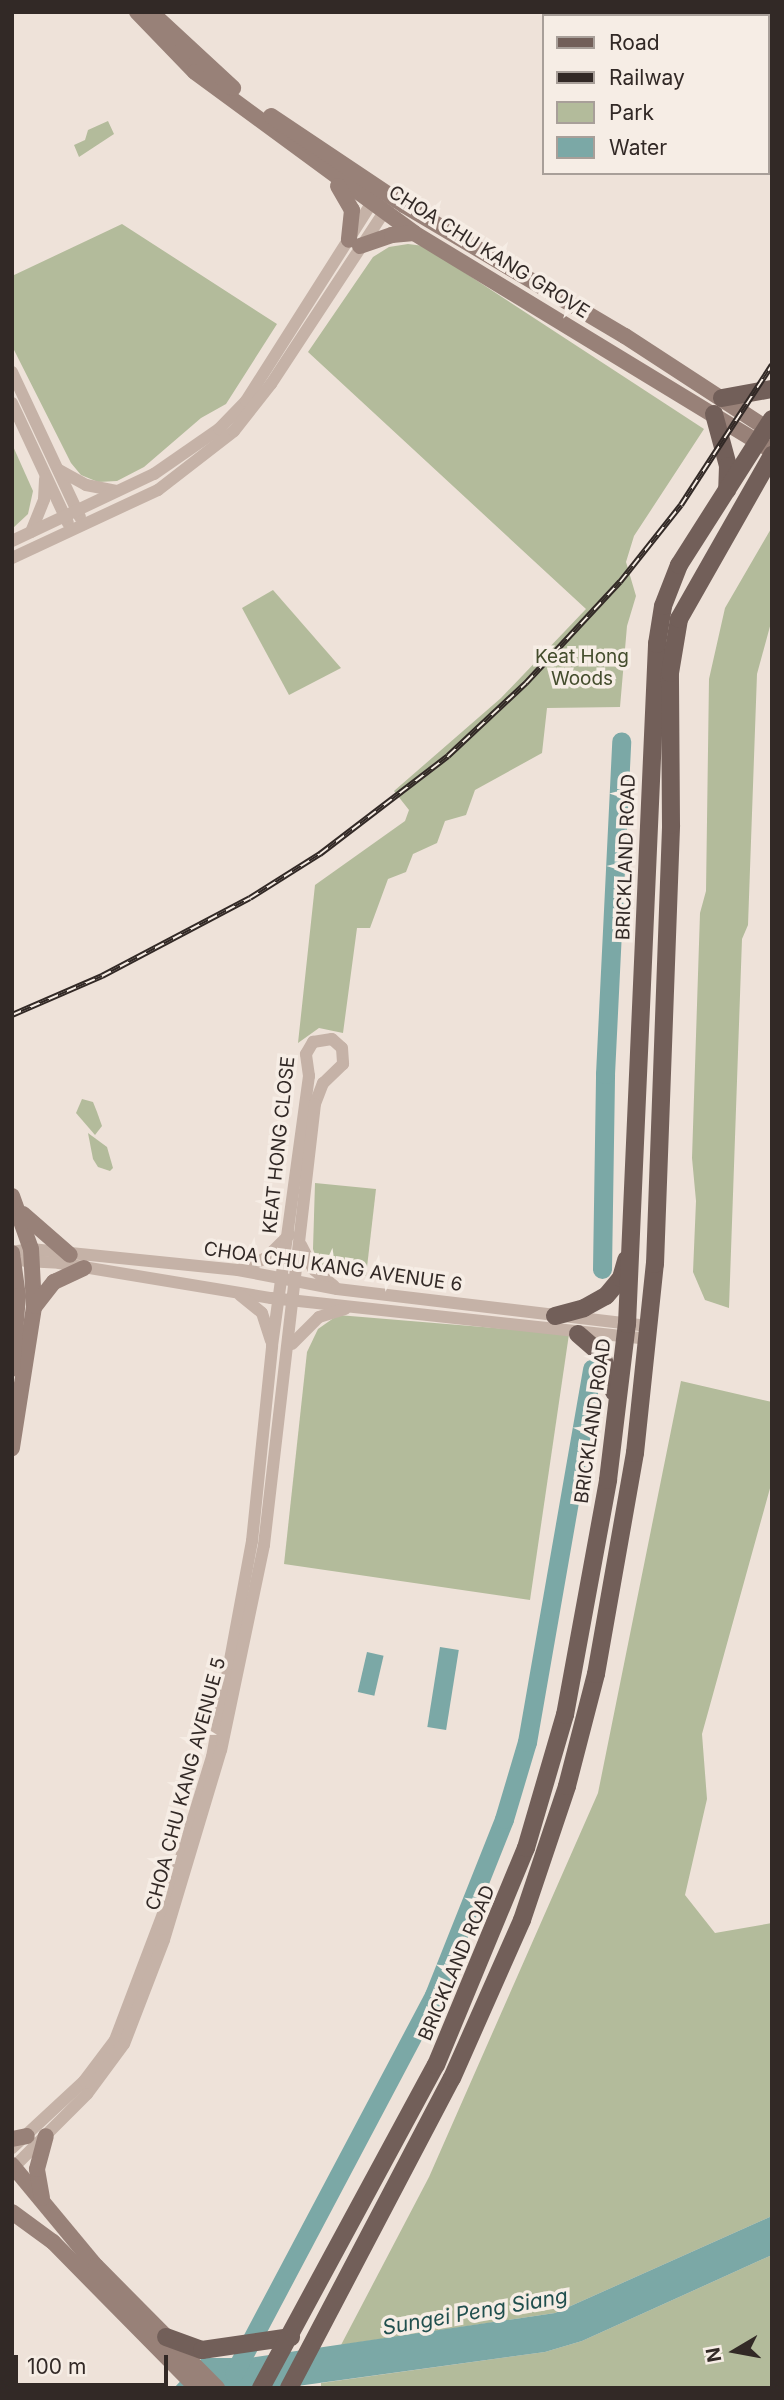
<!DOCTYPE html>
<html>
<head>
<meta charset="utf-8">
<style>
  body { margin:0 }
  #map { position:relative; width:784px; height:2400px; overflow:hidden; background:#eee2d9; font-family:Inter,sans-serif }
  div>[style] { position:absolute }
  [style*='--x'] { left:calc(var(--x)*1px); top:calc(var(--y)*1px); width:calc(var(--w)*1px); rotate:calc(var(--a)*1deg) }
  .green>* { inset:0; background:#b3bb9b }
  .water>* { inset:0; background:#7ba8a6; transform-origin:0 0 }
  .river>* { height:19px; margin:-9.5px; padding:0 9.5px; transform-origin:9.5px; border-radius:9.5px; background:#7ba8a6 }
  .street>* { height:12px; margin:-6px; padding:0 6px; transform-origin:6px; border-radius:6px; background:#c5b2a7 }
  .secondary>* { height:16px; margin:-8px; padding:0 8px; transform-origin:8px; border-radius:8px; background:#988178 }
  .primary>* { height:18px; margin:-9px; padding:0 9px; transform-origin:9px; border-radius:9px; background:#725f59 }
  .rail>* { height:6px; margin-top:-3px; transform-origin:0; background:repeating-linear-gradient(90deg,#f6ede5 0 10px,#322926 0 20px); box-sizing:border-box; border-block:2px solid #322926 }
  span { translate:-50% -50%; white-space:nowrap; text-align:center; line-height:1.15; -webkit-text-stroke:7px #f6ede5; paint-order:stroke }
  .street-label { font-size:19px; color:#322926 }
  .park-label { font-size:19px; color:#444d2d }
  .water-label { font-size:21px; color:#204f4e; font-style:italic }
  .frame { position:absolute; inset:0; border:14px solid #322926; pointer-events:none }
  .legend { position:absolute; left:542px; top:14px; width:228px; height:161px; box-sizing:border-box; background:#f6ede5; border:2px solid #a89f99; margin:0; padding:9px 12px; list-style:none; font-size:21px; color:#322926 }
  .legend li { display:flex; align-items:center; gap:14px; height:35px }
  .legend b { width:35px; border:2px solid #a89f99 }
  .north { position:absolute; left:700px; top:2316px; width:70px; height:70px; -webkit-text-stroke:5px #f6ede5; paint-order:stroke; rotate:260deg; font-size:19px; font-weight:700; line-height:28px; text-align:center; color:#322926 }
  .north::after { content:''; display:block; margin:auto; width:24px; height:32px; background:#322926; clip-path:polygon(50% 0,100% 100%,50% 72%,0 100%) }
  .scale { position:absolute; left:14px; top:2355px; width:154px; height:32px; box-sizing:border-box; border:4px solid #322926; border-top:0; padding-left:9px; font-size:21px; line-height:24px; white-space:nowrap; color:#322926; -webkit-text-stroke:5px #f6ede5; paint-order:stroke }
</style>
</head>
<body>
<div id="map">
  <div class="green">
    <div style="clip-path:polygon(108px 121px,114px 134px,79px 157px,74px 145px,85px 140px,88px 130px)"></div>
    <div style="clip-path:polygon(122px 224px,277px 324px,226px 404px,201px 418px,144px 467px,117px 481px,98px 482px,81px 475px,71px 463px,12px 346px,12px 276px)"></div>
    <div style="clip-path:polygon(408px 244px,424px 246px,704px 429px,634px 536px,626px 562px,636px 596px,627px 626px,620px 707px,547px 708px,542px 753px,475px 790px,466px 815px,445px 821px,437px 843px,413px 854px,406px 872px,388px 879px,370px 928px,357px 928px,343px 1033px,319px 1028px,298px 1043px,315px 885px,405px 821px,409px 810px,394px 791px,501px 698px,586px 609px,308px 352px,373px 257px,389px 247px)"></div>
    <div style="clip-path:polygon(12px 444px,33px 491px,28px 514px,12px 529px)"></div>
    <div style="clip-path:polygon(772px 527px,772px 619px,757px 674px,748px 925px,742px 939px,729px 1308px,705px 1300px,693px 1272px,696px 1201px,692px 1158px,700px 913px,706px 891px,709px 679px,725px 608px)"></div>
    <div style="clip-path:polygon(273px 590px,341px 668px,289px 695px,242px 608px)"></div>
    <div style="clip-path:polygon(82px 1099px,93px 1102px,97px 1112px,102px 1126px,95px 1135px,76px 1113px)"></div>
    <div style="clip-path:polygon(88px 1133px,107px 1147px,113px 1168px,110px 1171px,98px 1167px,93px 1159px)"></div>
    <div style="clip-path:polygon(315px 1183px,376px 1189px,366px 1276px,329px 1271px,318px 1264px,313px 1249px)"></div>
    <div style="clip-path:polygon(338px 1315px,569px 1334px,530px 1600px,284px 1564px,307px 1352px,318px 1329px)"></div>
    <div style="clip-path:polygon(681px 1381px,772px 1402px,772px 1481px,702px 1734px,707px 1799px,685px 1895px,715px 1933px,772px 1923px,772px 2216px,555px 2313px,341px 2345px,429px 2177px,598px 1793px)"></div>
    <div style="clip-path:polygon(772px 2255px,772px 2388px,321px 2388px,321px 2383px,545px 2352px,582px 2341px)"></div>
  </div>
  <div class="water">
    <div style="left:440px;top:1647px;width:19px;height:81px;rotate:9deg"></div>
    <div style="left:367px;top:1652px;width:17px;height:41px;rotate:13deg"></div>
    <div style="clip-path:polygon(772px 2216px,772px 2255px,582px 2341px,545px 2352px,283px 2388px,174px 2388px,202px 2358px,249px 2358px,555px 2313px)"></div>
  </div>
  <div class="river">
    <div style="--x:602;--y:1269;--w:195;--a:-89.1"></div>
    <div style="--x:605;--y:1074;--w:333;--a:-87.2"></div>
    <div style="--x:234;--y:2373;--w:428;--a:-62.1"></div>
    <div style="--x:434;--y:1995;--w:189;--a:-68.3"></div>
    <div style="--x:504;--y:1819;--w:80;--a:-73.4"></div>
    <div style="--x:527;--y:1742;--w:379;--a:-80.1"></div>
  </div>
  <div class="street">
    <div style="--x:12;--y:372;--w:160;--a:64.9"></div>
    <div style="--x:12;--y:403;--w:132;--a:65"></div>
    <div style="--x:59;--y:470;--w:31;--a:29"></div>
    <div style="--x:86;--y:485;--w:31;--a:11"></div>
    <div style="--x:31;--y:532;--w:35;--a:-68"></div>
    <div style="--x:44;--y:499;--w:20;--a:-87"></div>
    <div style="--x:12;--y:541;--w:157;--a:-25.3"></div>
    <div style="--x:154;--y:474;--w:79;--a:-34.7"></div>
    <div style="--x:219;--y:429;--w:39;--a:-46"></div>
    <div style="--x:246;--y:401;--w:243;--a:-57.6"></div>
    <div style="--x:12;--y:558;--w:161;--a:-25"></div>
    <div style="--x:158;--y:490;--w:96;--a:-37.8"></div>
    <div style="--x:234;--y:431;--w:60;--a:-51.8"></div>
    <div style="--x:271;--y:384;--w:222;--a:-56.7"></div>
    <div style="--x:301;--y:1245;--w:27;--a:63"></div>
    <div style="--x:313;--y:1269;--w:27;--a:39"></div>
    <div style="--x:12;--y:1252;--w:19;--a:-9"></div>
    <div style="--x:31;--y:1249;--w:208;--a:5.8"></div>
    <div style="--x:238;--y:1270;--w:101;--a:10.9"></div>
    <div style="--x:337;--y:1289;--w:313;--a:6.8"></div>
    <div style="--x:25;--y:1261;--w:34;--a:3"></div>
    <div style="--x:59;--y:1263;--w:215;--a:9.4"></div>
    <div style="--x:271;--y:1298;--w:378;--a:6.2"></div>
    <div style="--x:239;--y:1270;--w:30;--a:-24"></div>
    <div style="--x:266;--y:1258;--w:33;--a:-45"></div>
    <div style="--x:240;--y:1295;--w:28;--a:39"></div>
    <div style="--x:262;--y:1313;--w:29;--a:72"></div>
    <div style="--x:292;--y:1344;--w:38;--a:-45"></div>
    <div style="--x:319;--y:1317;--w:27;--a:-17"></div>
    <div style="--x:12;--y:2148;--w:98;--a:-42.9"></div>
    <div style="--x:84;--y:2081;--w:51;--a:-52.9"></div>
    <div style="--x:115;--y:2040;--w:147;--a:-69.2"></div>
    <div style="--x:167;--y:1903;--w:153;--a:-72.9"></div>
    <div style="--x:212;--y:1757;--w:220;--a:-79.5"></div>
    <div style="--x:252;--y:1541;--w:196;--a:-84.1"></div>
    <div style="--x:272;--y:1346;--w:273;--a:-82.2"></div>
    <div style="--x:309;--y:1076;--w:22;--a:-98"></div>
    <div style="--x:306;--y:1054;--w:14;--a:-60"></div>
    <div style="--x:313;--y:1042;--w:19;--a:-9"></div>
    <div style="--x:332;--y:1039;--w:13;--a:42"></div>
    <div style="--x:342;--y:1048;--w:16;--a:86"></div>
    <div style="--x:343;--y:1064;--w:28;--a:136"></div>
    <div style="--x:323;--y:1083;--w:22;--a:111"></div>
    <div style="--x:315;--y:1104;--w:444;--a:96.6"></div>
    <div style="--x:264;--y:1545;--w:209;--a:101.8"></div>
    <div style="--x:221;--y:1750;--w:198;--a:106.7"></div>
    <div style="--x:164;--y:1940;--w:111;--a:111"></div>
    <div style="--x:124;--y:2044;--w:62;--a:126.5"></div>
    <div style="--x:87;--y:2094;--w:103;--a:135"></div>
  </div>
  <div class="secondary">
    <div style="--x:137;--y:12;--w:83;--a:46"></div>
    <div style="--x:195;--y:72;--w:272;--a:36.3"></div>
    <div style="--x:414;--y:233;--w:419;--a:31.3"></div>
    <div style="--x:151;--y:12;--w:112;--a:42.8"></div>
    <div style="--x:271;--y:116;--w:160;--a:33.8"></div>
    <div style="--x:404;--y:205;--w:257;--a:30.7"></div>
    <div style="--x:625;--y:336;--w:176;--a:33.1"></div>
    <div style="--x:338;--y:186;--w:28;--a:60"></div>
    <div style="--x:352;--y:210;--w:30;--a:96"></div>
    <div style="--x:360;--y:246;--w:34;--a:-19"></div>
    <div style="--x:392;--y:235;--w:22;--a:-5"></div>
    <div style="--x:12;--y:1196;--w:56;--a:70.3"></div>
    <div style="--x:31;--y:1249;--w:58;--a:87"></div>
    <div style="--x:34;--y:1307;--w:143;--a:98.9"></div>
    <div style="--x:23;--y:1214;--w:62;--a:41.1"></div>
    <div style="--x:12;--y:1253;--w:43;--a:82.1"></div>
    <div style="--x:18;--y:1296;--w:73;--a:94.7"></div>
    <div style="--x:35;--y:1306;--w:31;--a:-52"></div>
    <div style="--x:54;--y:1282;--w:33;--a:-25"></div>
    <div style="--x:12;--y:2139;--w:15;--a:-11"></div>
    <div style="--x:12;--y:2165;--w:131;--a:50.3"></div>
    <div style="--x:96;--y:2266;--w:172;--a:45.2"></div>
    <div style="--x:42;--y:2198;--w:29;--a:-100"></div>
    <div style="--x:37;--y:2169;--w:34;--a:-75"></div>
    <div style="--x:12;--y:2212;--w:51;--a:36.2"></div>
    <div style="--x:53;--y:2242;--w:205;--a:45.4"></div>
  </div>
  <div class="primary">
    <div style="--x:722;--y:398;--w:51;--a:-10.2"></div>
    <div style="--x:714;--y:414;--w:54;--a:74.9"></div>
    <div style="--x:728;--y:466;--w:24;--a:92"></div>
    <div style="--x:555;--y:1316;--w:30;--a:-15"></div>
    <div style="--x:584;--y:1308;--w:25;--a:-29"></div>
    <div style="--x:606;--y:1296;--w:23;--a:-50"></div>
    <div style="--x:621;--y:1278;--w:19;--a:-74"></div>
    <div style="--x:578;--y:1334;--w:32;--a:41"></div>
    <div style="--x:602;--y:1355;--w:39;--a:72"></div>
    <div style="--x:166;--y:2337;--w:38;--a:20"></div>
    <div style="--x:202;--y:2350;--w:90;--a:-8.3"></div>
    <div style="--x:261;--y:2388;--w:367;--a:-61.6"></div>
    <div style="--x:436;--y:2065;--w:235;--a:-67.5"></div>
    <div style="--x:526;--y:1848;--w:139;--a:-73.7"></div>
    <div style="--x:565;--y:1715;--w:239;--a:-79.6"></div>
    <div style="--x:608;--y:1480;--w:157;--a:-83.1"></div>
    <div style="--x:627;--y:1324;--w:681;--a:-87.47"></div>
    <div style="--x:657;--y:644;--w:38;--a:-81"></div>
    <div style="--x:663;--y:606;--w:44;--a:-68.7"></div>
    <div style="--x:679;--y:565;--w:173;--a:-57.5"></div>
    <div style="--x:289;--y:2388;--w:350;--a:-62.3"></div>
    <div style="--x:452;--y:2078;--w:173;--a:-66.1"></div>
    <div style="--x:522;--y:1920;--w:141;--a:-71.4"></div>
    <div style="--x:567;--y:1786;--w:116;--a:-75.5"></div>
    <div style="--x:596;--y:1674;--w:224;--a:-80"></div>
    <div style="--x:635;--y:1453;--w:190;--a:-84"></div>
    <div style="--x:655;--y:1264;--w:439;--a:-87.9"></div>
    <div style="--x:671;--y:825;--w:152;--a:-90.4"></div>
    <div style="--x:670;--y:673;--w:55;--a:-80.5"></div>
    <div style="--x:679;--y:619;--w:189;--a:-60.4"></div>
  </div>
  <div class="rail">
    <div style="--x:12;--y:1015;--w:98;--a:-23.4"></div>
    <div style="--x:102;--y:976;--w:167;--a:-27.8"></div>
    <div style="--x:250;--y:898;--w:83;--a:-32.2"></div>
    <div style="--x:320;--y:854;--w:161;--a:-37.4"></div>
    <div style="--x:448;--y:756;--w:107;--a:-43.1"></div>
    <div style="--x:526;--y:683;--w:138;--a:-47.1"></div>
    <div style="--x:620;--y:582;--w:98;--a:-51.6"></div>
    <div style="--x:681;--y:505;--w:167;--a:-57"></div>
  </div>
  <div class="street-label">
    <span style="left:489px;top:252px;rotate:32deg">CHOA CHU KANG GROVE</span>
    <span style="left:626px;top:857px;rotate:-88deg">BRICKLAND ROAD</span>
    <span style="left:279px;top:1145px;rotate:-84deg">KEAT HONG CLOSE</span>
    <span style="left:333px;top:1267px;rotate:8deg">CHOA CHU KANG AVENUE 6</span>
    <span style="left:593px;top:1421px;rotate:-82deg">BRICKLAND ROAD</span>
    <span style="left:186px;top:1784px;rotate:-75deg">CHOA CHU KANG AVENUE 5</span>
    <span style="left:457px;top:1963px;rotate:-67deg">BRICKLAND ROAD</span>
  </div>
  <div class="park-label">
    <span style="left:582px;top:668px">Keat Hong<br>Woods</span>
  </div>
  <div class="water-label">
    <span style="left:475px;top:2312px;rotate:-10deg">Sungei Peng Siang</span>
  </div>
  <div class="frame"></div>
  <ul class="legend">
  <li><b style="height:9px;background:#725f59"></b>Road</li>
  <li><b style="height:9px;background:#322926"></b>Railway</li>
  <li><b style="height:19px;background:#b3bb9b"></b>Park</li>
  <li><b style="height:19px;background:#7ba8a6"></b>Water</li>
  </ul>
  <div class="north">N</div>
  <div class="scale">100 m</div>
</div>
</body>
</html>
